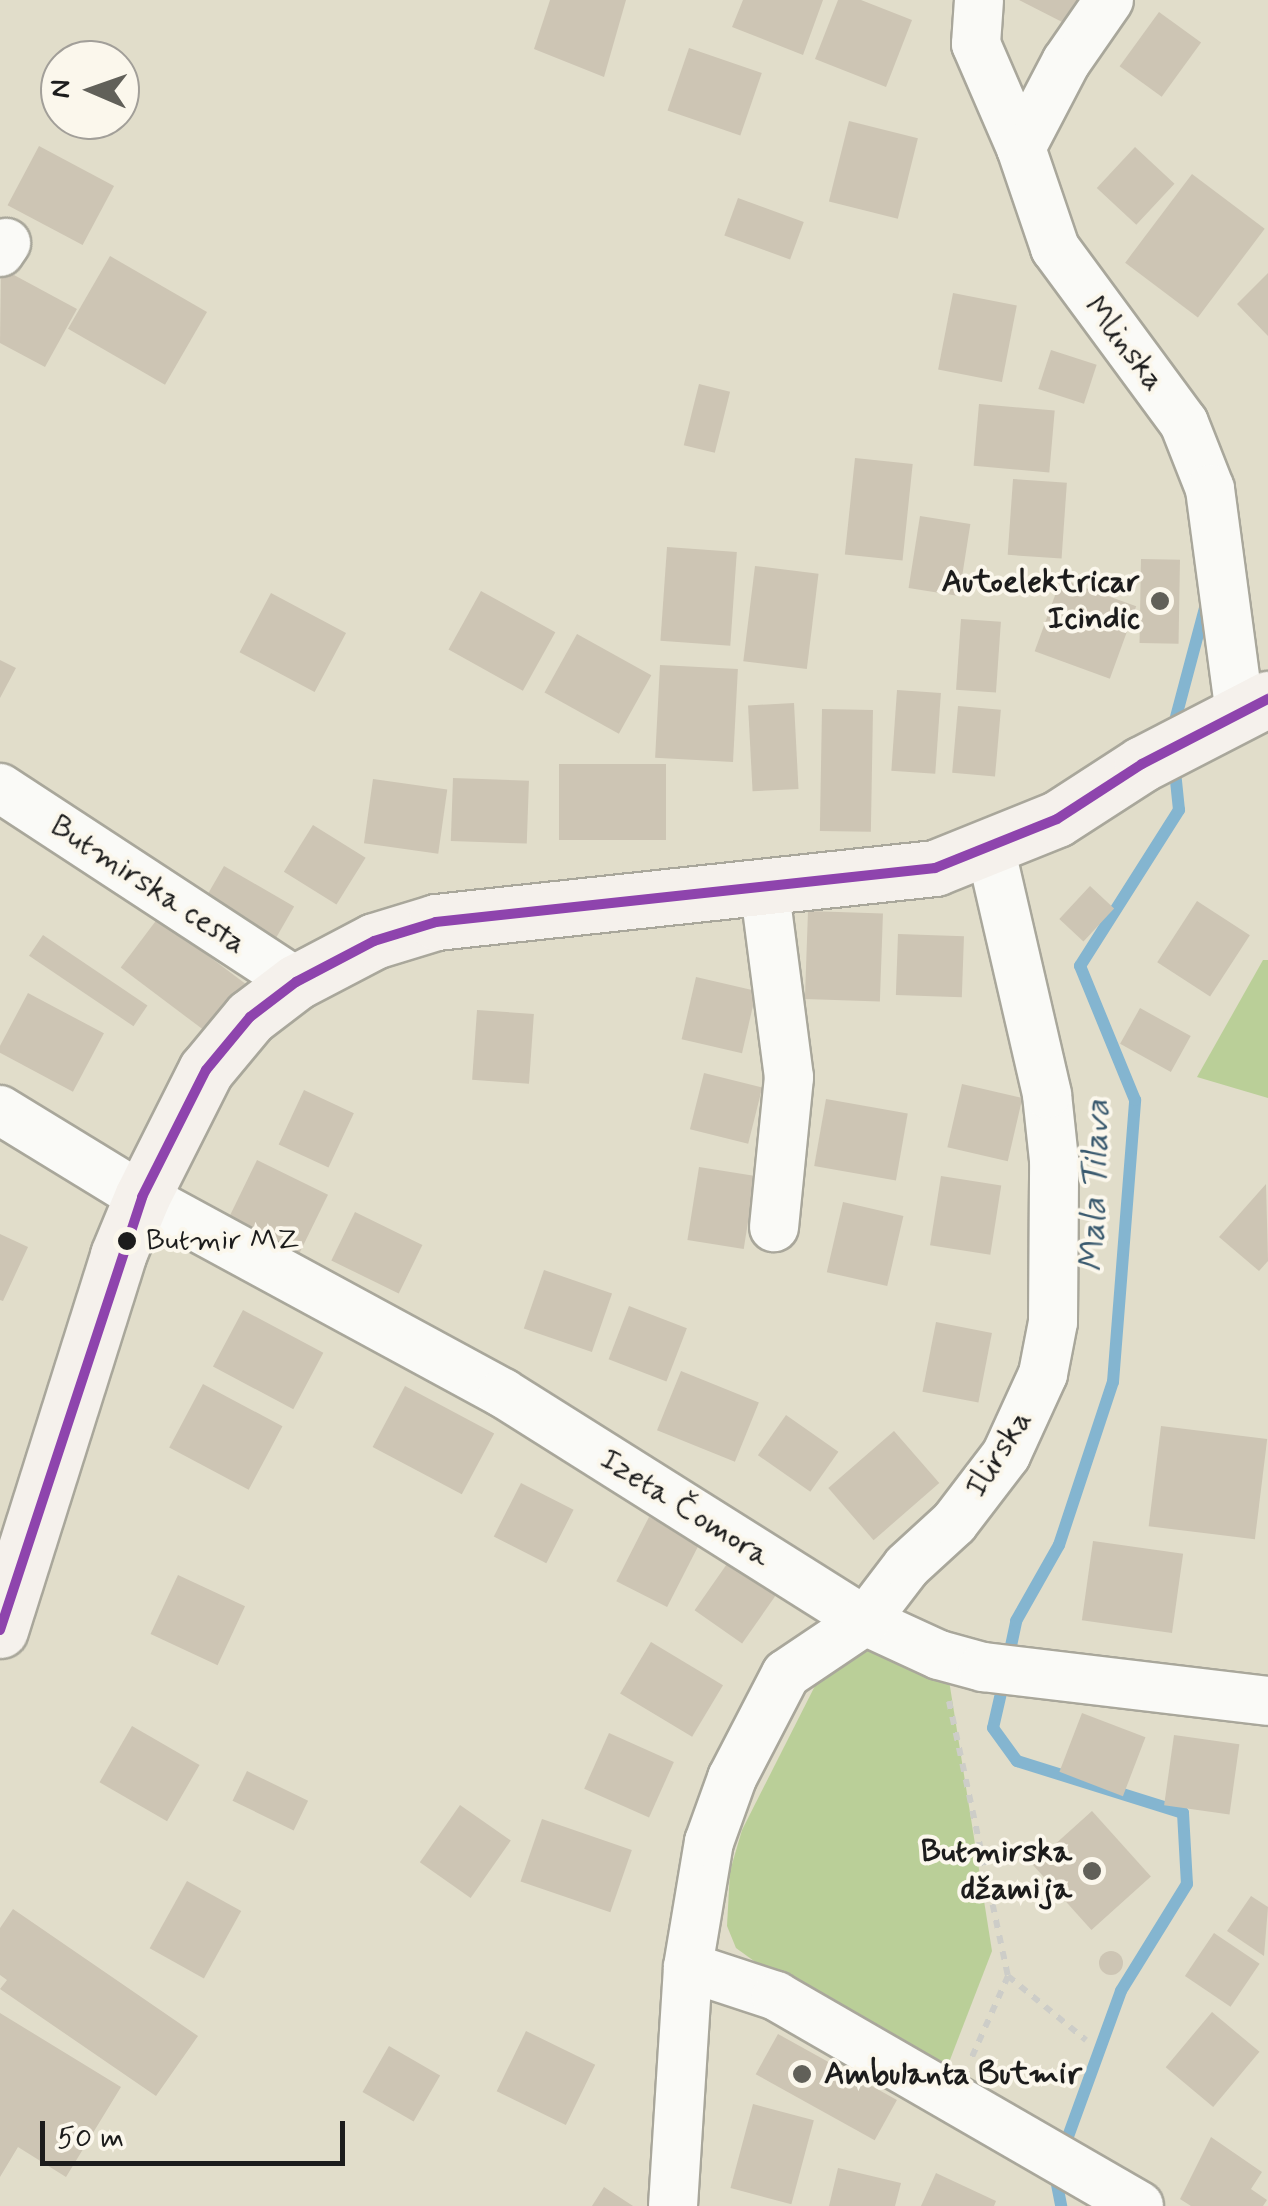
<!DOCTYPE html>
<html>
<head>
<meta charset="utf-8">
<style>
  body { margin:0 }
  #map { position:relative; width:1268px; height:2206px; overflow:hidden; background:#e1ddca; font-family:Mynerve,sans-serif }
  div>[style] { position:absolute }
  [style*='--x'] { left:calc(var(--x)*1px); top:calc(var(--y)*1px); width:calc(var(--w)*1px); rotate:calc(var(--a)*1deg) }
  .green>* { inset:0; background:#bacf98 }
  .stream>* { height:12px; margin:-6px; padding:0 6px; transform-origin:6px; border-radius:6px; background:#84b5d0 }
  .building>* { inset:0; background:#cdc5b4; transform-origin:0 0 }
  .round { border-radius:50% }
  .path>* { height:6px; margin-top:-3px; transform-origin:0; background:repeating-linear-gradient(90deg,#cdcdc8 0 8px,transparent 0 16px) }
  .roads { filter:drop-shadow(2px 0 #a9a79b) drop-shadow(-2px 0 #a9a79b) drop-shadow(0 2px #a9a79b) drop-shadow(0 -2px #a9a79b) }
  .street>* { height:48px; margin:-24px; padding:0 24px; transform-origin:24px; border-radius:24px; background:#fafaf7 }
  .secondary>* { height:55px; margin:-27.5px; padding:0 27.5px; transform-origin:27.5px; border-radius:27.5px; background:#f5f1ec }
  .bus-1>* { height:10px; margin:-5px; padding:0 5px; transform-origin:5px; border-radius:5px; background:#8e44ad }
  .dots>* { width:28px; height:28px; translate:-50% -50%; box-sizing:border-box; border:5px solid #fbf7ec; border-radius:50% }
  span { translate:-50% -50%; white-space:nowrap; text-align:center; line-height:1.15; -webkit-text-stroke:8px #fbf7ec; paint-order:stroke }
  .bus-label { font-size:30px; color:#1c1c1c }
  .left { translate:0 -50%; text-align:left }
  .street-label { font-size:32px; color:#1c1c1c }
  .poi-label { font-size:32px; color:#1c1c1c; font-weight:700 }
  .right { translate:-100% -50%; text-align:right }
  .water-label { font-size:35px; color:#39596e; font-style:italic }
  .north { position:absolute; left:40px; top:40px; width:100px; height:100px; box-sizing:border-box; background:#fbf7ec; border:2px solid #a29f99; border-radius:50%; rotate:272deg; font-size:28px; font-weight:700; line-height:40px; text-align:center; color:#1c1c1c }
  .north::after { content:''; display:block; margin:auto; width:35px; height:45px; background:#616059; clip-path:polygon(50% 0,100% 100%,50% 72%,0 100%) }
  .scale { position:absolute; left:40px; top:2121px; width:305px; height:45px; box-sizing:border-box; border:5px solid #1c1c1c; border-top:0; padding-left:12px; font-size:30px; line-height:35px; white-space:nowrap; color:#1c1c1c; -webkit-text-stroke:8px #fbf7ec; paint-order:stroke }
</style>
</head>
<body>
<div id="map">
  <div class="green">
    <div style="clip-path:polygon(1263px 960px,1268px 960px,1268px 1098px,1197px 1077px)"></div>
    <div style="clip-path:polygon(859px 1645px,948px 1674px,992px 1951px,948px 2065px,754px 1961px,736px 1948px,727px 1926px,730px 1871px,742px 1830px,821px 1674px)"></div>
  </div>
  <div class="stream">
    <div style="--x:1172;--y:732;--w:128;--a:-75.1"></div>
    <div style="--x:1008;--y:1660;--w:40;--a:-78"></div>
    <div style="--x:1016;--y:1621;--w:87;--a:-60.5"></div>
    <div style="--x:1059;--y:1545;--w:172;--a:-71.7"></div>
    <div style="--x:1113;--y:1382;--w:283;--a:-85.5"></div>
    <div style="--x:1135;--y:1100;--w:145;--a:-112.3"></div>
    <div style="--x:1080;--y:966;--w:185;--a:-57.6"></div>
    <div style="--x:1179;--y:810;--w:48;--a:-95.9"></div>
    <div style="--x:1004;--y:1680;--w:49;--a:102.9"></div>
    <div style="--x:993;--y:1728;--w:41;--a:54"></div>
    <div style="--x:1017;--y:1761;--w:174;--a:17.4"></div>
    <div style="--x:1183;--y:1813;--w:71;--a:86.8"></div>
    <div style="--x:1187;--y:1884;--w:126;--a:121.7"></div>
    <div style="--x:1121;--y:1991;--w:169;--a:110"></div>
    <div style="--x:1055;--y:2174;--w:33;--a:79"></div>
  </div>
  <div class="building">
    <div style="clip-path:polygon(550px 0,626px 0,604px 77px,534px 49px)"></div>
    <div style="clip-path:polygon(743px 0,823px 0,803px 55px,732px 27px)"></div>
    <div style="clip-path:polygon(838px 0,861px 0,912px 20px,886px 87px,815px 59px)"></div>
    <div style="clip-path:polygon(1019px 0,1078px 0,1068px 25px)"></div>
    <div style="left:1159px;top:12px;width:52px;height:67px;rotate:36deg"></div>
    <div style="left:689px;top:48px;width:77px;height:66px;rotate:19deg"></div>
    <div style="left:849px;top:121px;width:71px;height:83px;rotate:14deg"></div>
    <div style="left:39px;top:146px;width:85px;height:67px;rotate:28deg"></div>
    <div style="left:1135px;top:147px;width:54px;height:56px;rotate:43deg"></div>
    <div style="left:1192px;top:174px;width:91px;height:111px;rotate:37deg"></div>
    <div style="left:738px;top:198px;width:70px;height:40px;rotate:20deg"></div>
    <div style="left:110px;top:256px;width:112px;height:84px;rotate:30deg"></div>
    <div style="clip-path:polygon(1px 268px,77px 309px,45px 367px,0 343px)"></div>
    <div style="clip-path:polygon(1268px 273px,1268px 336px,1237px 304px)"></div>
    <div style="left:953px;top:293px;width:65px;height:78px;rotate:11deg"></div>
    <div style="left:1051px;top:350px;width:48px;height:41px;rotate:18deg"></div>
    <div style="left:699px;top:384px;width:32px;height:63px;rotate:14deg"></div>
    <div style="left:979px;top:404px;width:76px;height:62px;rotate:5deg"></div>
    <div style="left:855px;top:458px;width:58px;height:97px;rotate:6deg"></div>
    <div style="left:1013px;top:479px;width:54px;height:76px;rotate:4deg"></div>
    <div style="left:920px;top:516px;width:51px;height:73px;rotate:9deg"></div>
    <div style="left:667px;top:547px;width:70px;height:94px;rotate:4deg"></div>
    <div style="left:1141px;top:559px;width:39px;height:84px;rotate:1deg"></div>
    <div style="left:755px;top:566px;width:64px;height:96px;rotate:7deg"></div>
    <div style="left:1061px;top:579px;width:80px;height:77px;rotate:20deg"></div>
    <div style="left:481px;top:591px;width:85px;height:67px;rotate:29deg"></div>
    <div style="left:271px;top:593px;width:85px;height:67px;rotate:28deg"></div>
    <div style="left:961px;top:619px;width:40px;height:71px;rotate:4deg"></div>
    <div style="left:577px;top:634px;width:85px;height:67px;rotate:29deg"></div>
    <div style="clip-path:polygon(0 660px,16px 668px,0 698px)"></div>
    <div style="left:660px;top:665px;width:78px;height:93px;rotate:3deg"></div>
    <div style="left:897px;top:690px;width:44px;height:81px;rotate:4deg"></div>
    <div style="left:794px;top:703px;width:86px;height:46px;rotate:87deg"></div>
    <div style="left:958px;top:706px;width:43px;height:67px;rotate:5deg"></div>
    <div style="left:822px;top:709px;width:51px;height:122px;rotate:1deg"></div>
    <div style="left:559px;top:764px;width:107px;height:76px"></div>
    <div style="left:453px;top:778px;width:76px;height:63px;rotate:2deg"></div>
    <div style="left:373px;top:779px;width:75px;height:65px;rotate:8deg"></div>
    <div style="left:313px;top:825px;width:62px;height:55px;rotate:32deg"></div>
    <div style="left:224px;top:866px;width:81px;height:47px;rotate:30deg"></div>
    <div style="left:1090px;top:886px;width:33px;height:45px;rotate:43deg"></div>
    <div style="left:1197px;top:901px;width:63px;height:73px;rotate:33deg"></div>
    <div style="left:808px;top:911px;width:75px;height:88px;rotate:2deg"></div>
    <div style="left:158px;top:918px;width:114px;height:62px;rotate:37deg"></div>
    <div style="left:898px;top:934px;width:66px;height:61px;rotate:2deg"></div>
    <div style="left:43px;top:935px;width:126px;height:25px;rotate:34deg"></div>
    <div style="left:696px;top:977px;width:62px;height:64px;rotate:13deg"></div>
    <div style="left:28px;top:993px;width:86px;height:66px;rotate:28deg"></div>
    <div style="left:1140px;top:1008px;width:58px;height:41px;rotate:29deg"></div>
    <div style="left:477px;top:1010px;width:57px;height:70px;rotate:4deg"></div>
    <div style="left:704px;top:1073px;width:60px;height:58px;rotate:14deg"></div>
    <div style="left:962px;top:1084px;width:62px;height:65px;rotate:13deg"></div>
    <div style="left:304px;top:1090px;width:55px;height:60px;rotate:25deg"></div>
    <div style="left:826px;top:1099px;width:83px;height:68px;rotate:10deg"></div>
    <div style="left:257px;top:1160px;width:79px;height:67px;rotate:26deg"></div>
    <div style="left:699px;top:1167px;width:57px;height:74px;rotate:9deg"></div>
    <div style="left:941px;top:1176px;width:61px;height:70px;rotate:9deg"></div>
    <div style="clip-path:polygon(1266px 1184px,1268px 1261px,1259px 1271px,1219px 1237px)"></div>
    <div style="left:843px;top:1202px;width:62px;height:72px;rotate:13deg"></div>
    <div style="left:355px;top:1212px;width:75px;height:54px;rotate:26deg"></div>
    <div style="clip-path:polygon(0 1234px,28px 1247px,3px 1301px,0 1300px)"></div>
    <div style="left:544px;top:1270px;width:72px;height:62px;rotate:19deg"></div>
    <div style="left:629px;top:1306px;width:62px;height:57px;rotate:21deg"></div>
    <div style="left:243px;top:1310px;width:91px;height:64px;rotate:28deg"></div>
    <div style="left:936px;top:1322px;width:57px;height:71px;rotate:11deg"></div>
    <div style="left:681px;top:1371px;width:84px;height:64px;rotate:22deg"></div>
    <div style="left:203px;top:1384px;width:90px;height:72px;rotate:28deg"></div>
    <div style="left:405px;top:1386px;width:101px;height:69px;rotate:28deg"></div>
    <div style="left:786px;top:1415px;width:64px;height:49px;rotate:35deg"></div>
    <div style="left:1161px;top:1426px;width:107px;height:101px;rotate:7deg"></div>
    <div style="left:894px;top:1431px;width:69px;height:87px;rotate:49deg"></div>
    <div style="left:521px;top:1483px;width:59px;height:60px;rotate:27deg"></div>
    <div style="left:649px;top:1517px;width:57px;height:72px;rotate:27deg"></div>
    <div style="left:1093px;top:1541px;width:91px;height:80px;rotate:8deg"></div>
    <div style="left:729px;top:1561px;width:58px;height:60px;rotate:35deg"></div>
    <div style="left:178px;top:1575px;width:74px;height:65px;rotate:25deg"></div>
    <div style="left:651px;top:1642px;width:84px;height:60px;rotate:31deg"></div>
    <div style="left:1082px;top:1713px;width:68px;height:63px;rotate:21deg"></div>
    <div style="left:132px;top:1726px;width:78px;height:65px;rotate:30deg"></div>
    <div style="left:609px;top:1733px;width:71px;height:61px;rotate:24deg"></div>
    <div style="left:1174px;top:1735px;width:66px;height:71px;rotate:8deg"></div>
    <div style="left:247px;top:1771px;width:68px;height:33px;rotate:26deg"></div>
    <div style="left:460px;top:1805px;width:62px;height:70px;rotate:35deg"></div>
    <div style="left:1092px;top:1811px;width:88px;height:80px;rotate:48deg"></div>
    <div style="left:542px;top:1819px;width:95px;height:66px;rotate:19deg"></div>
    <div style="left:187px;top:1881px;width:62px;height:77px;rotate:29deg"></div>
    <div style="clip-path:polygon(1251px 1896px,1268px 1907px,1264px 1956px,1227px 1931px)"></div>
    <div style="clip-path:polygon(13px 1909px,198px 2036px,156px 2096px,0 1989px,7px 1980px,0 1975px,0 1928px)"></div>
    <div style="left:1214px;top:1933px;width:55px;height:52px;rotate:34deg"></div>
    <div class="round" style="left:1099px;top:1951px;width:24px;height:24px"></div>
    <div style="left:1212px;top:2012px;width:62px;height:72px;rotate:40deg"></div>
    <div style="clip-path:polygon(0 2013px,121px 2087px,66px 2177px,18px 2147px,0 2177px)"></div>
    <div style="left:526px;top:2031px;width:77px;height:67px;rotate:26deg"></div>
    <div style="left:778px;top:2034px;width:136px;height:46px;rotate:29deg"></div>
    <div style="left:389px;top:2046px;width:59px;height:53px;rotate:30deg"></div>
    <div style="left:753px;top:2104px;width:63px;height:87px;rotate:15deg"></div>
    <div style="clip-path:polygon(1211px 2137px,1262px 2172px,1251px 2189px,1267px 2200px,1263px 2206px,1191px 2206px,1180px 2199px)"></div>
    <div style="clip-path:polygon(838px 2168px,901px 2183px,895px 2206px,829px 2206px)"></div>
    <div style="clip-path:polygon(936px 2173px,996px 2201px,994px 2206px,921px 2206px)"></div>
    <div style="clip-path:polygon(604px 2187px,633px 2206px,592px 2206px)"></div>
  </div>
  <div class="path">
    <div style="--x:949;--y:1701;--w:281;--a:77.9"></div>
    <div style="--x:1008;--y:1976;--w:91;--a:114"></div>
    <div style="--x:1008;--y:1976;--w:101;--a:39.4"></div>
  </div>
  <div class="roads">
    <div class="street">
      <div style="--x:979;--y:0;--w:44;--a:93.9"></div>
      <div style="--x:976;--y:44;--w:113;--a:66.6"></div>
      <div style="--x:1109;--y:0;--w:75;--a:124.7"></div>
      <div style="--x:1066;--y:62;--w:97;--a:117.6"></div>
      <div style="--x:1021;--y:148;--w:106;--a:71.2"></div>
      <div style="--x:1055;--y:248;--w:217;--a:53.6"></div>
      <div style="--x:1184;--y:423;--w:71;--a:68.5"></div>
      <div style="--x:1210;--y:489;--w:226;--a:82.4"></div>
      <div style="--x:0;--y:252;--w:11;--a:-56"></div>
      <div style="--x:0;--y:788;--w:354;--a:33.2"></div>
      <div style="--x:764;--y:885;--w:194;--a:82.6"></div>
      <div style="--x:789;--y:1077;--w:151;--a:95.7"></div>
      <div style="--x:0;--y:1110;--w:167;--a:31.5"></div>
      <div style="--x:142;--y:1197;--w:411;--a:28.5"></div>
      <div style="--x:503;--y:1393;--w:428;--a:32.2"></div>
      <div style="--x:865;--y:1621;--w:81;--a:24.7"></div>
      <div style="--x:939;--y:1655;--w:46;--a:15.3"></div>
      <div style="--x:983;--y:1667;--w:287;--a:6.8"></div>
      <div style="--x:688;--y:1967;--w:93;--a:18.2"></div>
      <div style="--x:776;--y:1996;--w:419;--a:30"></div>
      <div style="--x:673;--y:2206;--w:239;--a:-86.4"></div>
      <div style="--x:688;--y:1967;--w:127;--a:-80.5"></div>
      <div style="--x:709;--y:1842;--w:68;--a:-70.2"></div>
      <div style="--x:732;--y:1778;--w:117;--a:-62.6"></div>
      <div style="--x:786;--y:1674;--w:95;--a:-33.9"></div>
      <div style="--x:865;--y:1621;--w:69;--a:-52.6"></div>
      <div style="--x:907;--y:1566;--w:64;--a:-42.5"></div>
      <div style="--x:954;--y:1523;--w:86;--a:-52.6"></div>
      <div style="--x:1006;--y:1455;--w:89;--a:-65.4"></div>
      <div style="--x:1043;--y:1374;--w:53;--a:-79.1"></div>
      <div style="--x:1053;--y:1322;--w:162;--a:-89.6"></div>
      <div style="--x:1054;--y:1160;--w:66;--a:-96.1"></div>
      <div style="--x:1047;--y:1094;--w:249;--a:-103"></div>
    </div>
    <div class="secondary">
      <div style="--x:0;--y:1630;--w:393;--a:-72.5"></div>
      <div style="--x:118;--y:1255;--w:63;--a:-67.5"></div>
      <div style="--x:142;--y:1197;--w:142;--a:-63.3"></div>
      <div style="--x:206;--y:1070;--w:69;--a:-50.3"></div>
      <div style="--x:250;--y:1017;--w:58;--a:-37.3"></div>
      <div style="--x:296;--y:982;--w:88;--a:-27.7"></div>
      <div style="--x:374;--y:941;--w:65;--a:-17"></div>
      <div style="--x:436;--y:922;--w:502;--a:-6.18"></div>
      <div style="--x:935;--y:868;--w:131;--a:-21.9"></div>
      <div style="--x:1057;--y:819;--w:101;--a:-32.9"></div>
      <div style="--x:1142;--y:764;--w:142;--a:-27.3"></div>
    </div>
  </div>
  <div class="bus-1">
    <div style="--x:0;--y:1630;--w:456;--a:-71.8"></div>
    <div style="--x:142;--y:1197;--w:142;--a:-63.3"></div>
    <div style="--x:206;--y:1070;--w:69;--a:-50.3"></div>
    <div style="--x:250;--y:1017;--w:58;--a:-37.3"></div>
    <div style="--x:296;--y:982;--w:88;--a:-27.7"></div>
    <div style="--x:374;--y:941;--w:65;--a:-17"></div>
    <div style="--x:436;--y:922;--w:502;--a:-6.18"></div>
    <div style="--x:935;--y:868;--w:131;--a:-21.9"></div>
    <div style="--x:1057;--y:819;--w:101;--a:-32.9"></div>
    <div style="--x:1142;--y:764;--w:142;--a:-27.3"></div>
  </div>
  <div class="dots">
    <div style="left:1160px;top:601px;background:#616059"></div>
    <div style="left:127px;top:1241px;background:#1c1c1c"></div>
    <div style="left:1092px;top:1871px;background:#616059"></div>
    <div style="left:802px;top:2074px;background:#616059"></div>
  </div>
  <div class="bus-label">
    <span class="left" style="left:146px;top:1241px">Butmir MZ</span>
  </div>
  <div class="street-label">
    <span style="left:1124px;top:344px;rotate:52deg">Mlinska</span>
    <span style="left:148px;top:885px;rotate:33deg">Butmirska cesta</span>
    <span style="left:999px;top:1454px;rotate:-58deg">Ilirska</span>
    <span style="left:685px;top:1508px;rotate:32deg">Izeta Čomora</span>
  </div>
  <div class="poi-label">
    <span class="right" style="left:1140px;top:601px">Autoelektricar<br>Icindic</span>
    <span class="right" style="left:1072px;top:1871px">Butmirska<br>džamija</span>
    <span class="left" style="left:824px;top:2074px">Ambulanta Butmir</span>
  </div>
  <div class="water-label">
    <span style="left:1095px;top:1186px;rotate:-88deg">Mala Tilava</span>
  </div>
  <div class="north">N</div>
  <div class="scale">50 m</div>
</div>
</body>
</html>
